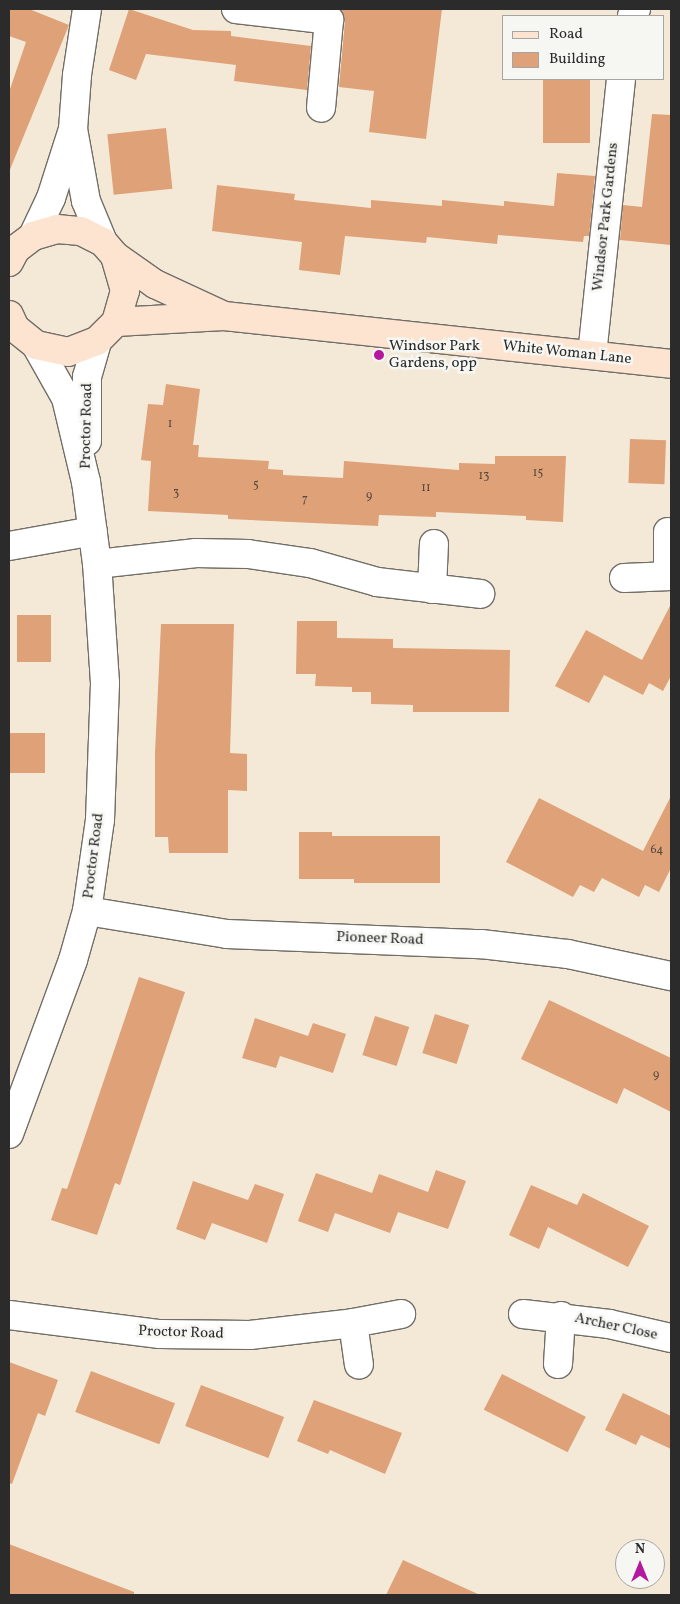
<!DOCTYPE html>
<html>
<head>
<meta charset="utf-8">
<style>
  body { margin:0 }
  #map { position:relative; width:680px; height:1604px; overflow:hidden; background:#f4e9d7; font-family:Vollkorn,serif }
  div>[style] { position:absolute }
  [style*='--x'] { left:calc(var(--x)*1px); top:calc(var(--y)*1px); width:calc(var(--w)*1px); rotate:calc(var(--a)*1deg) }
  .building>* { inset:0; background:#dea178; transform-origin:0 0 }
  .roads { filter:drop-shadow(1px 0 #716e67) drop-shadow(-1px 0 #716e67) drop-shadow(0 1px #716e67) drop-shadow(0 -1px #716e67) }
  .street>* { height:28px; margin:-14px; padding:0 14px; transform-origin:14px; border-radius:14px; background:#fff }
  .secondary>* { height:28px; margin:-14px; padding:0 14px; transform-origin:14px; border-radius:14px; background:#fde4d1 }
  .dots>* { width:14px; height:14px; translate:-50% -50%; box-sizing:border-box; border:2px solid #f6f6f2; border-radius:50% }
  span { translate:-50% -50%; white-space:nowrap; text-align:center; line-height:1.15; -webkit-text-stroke:5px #f6f6f2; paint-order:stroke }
  .number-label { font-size:12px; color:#58483e }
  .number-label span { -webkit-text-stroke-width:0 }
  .street-label { font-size:15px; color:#2b2b2b }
  .poi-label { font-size:15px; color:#2b2b2b }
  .left { translate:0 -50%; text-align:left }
  .frame { position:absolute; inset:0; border:10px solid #2b2b2b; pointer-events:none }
  .legend { position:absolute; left:502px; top:15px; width:162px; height:65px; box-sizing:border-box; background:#f6f6f2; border:1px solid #a5a5a2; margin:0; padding:6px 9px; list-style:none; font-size:15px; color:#2b2b2b }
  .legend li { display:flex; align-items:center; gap:10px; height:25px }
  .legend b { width:25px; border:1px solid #a5a5a2 }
  .north { position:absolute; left:615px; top:1539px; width:50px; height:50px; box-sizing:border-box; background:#f6f6f2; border:1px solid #a5a5a2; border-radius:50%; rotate:0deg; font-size:14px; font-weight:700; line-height:20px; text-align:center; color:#2b2b2b }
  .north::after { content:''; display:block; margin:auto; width:18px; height:22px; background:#b5179e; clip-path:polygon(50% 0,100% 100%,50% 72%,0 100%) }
</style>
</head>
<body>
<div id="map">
  <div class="building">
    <div style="clip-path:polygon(9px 9px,29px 9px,69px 25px,9px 172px,9px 92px,26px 42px,9px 36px)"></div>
    <div style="clip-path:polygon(129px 9px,193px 30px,231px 31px,231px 36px,311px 46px,307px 90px,234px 81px,236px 65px,146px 54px,136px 80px,109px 70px)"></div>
    <div style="clip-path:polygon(339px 9px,442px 9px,426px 139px,369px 132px,374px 91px,339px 87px,345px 21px)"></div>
    <div style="left:543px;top:79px;width:47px;height:64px"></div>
    <div style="clip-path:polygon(652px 114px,671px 115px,671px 245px,620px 240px,623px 205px,642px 207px)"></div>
    <div style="left:166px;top:128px;width:61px;height:59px;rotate:84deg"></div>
    <div style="clip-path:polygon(557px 173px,595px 176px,589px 236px,584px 236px,583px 242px,498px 235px,497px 244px,427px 237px,426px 243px,345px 236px,340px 275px,299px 270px,302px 242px,212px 231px,217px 185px,295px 194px,294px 200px,371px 208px,371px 200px,442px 206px,442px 200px,504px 206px,504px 201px,554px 206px)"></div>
    <div style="clip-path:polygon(166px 384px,200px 389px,193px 445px,199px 445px,198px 457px,269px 461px,268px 469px,283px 470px,283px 475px,343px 478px,344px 461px,459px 470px,459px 463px,495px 464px,495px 456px,566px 456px,563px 522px,526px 520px,526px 516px,436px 512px,436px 517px,379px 515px,378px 526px,228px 519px,228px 515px,148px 511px,151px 461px,141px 460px,148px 404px,163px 405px)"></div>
    <div style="left:630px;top:439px;width:36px;height:44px;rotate:2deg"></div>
    <div style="clip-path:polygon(671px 604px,671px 676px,663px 691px,649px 683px,643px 695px,604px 675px,589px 703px,555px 686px,586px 630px,642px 660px)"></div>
    <div style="left:17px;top:615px;width:34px;height:47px"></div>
    <div style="clip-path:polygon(297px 621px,337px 621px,337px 638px,393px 639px,393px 648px,510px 650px,509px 712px,413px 712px,413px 705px,371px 704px,371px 692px,352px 692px,352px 687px,315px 686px,316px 674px,296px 674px)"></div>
    <div style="clip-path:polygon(161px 624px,234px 624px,230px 753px,247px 754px,247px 791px,228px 790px,228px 853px,169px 853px,168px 837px,155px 837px,155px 753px)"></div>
    <div style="left:9px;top:733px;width:36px;height:40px"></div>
    <div style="clip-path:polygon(671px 796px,671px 868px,659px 892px,645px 885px,639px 897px,602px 878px,594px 892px,580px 885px,573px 897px,506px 862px,539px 798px,643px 851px)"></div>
    <div style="clip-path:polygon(299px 832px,332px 832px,332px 836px,440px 836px,440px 883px,354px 883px,354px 879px,299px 879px)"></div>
    <div style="clip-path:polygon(139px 977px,185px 992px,120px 1185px,115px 1183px,97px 1235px,51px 1220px,62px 1188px,67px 1189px)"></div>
    <div style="clip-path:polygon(549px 1000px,671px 1058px,671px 1112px,624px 1088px,617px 1104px,521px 1059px)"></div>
    <div style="left:435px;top:1014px;width:36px;height:41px;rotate:18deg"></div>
    <div style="left:375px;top:1016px;width:36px;height:41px;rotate:18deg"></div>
    <div style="clip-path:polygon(255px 1018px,308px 1036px,313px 1023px,346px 1034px,333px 1073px,280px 1056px,276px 1068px,242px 1058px)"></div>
    <div style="clip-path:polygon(436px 1170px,466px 1181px,448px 1229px,398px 1212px,390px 1233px,335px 1213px,328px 1232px,298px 1221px,316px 1173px,372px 1193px,379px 1174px,428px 1192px)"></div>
    <div style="clip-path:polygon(193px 1181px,248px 1200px,255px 1184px,284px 1194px,267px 1243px,212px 1223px,205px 1240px,176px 1229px)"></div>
    <div style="clip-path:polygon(531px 1185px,577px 1205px,583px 1193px,649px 1226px,628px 1267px,548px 1227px,539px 1249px,509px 1235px)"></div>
    <div style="clip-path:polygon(9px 1362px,58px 1380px,45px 1416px,38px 1413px,12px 1484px,9px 1483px)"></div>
    <div style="left:91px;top:1371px;width:90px;height:44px;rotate:21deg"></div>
    <div style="left:502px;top:1374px;width:94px;height:40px;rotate:27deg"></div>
    <div style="left:201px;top:1385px;width:89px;height:44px;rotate:21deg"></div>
    <div style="clip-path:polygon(623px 1393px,671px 1416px,671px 1449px,641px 1435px,636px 1445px,605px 1430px)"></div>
    <div style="clip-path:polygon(314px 1400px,402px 1433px,385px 1474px,330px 1450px,328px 1454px,297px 1441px)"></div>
    <div style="clip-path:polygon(9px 1544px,134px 1592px,134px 1595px,9px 1595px)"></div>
    <div style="clip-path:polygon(403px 1560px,480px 1595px,386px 1595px)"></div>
  </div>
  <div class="roads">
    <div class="street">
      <div style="--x:87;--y:9;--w:67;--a:98.6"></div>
      <div style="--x:77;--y:75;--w:54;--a:94.2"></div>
      <div style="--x:73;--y:129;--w:73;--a:79.8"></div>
      <div style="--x:86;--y:201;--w:44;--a:67.5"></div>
      <div style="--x:236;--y:9;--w:94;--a:6.7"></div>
      <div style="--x:329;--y:20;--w:88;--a:95.2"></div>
      <div style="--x:632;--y:16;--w:8;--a:-60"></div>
      <div style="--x:33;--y:236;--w:42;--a:-64.7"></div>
      <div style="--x:51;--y:198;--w:69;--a:-72.3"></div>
      <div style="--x:592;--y:355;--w:278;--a:-84"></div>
      <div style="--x:87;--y:441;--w:64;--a:-90"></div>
      <div style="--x:87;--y:377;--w:37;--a:-74"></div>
      <div style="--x:668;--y:532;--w:44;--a:90"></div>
      <div style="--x:9;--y:546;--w:85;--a:-10.1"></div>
      <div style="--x:97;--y:564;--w:100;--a:-6.3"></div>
      <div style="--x:196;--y:553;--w:52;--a:1.1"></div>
      <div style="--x:248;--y:554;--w:63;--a:8.3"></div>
      <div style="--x:310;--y:563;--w:70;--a:15.8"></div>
      <div style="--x:377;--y:582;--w:104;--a:6.6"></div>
      <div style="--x:624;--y:578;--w:47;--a:-2.4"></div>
      <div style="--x:432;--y:589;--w:45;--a:-87.5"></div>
      <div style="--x:87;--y:911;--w:142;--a:9.3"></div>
      <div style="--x:227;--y:934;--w:254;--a:2.3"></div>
      <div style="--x:481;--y:944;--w:88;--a:6.6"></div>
      <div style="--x:568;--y:954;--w:105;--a:12.1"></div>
      <div style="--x:9;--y:1134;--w:185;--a:-69.8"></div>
      <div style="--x:73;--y:960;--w:51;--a:-74.1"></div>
      <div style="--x:87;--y:911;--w:92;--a:-81.9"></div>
      <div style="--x:100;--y:820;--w:137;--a:-87.9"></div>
      <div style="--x:105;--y:683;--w:119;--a:-93.8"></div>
      <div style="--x:97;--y:564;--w:83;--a:-97.6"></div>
      <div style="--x:86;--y:482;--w:86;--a:-103.4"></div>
      <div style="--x:66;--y:398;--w:61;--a:-119.5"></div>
      <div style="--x:523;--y:1314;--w:87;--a:6.6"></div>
      <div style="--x:609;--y:1324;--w:64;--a:12.7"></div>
      <div style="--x:9;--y:1315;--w:152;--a:7.2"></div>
      <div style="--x:160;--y:1334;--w:90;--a:0.6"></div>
      <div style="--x:250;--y:1335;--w:104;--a:-6.6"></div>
      <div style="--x:353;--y:1323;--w:49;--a:-10.6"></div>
      <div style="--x:353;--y:1323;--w:42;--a:81.9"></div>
      <div style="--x:558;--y:1364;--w:48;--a:-86.4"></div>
    </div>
    <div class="secondary">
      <div style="--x:9;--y:262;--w:15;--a:-62"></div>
      <div style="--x:16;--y:249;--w:21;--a:-37"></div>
      <div style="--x:33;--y:236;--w:25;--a:-16"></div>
      <div style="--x:57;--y:229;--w:24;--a:5"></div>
      <div style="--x:81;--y:231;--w:25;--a:27"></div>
      <div style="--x:103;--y:242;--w:18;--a:49"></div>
      <div style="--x:115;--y:256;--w:49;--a:35"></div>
      <div style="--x:155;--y:284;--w:72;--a:24.8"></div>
      <div style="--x:9;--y:315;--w:14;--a:65"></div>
      <div style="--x:15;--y:328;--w:27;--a:39"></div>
      <div style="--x:36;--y:345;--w:33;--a:12"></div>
      <div style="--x:68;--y:352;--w:31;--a:-21"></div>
      <div style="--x:97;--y:341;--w:27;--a:-45"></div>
      <div style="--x:116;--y:322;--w:32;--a:-74"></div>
      <div style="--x:125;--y:291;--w:36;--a:-106"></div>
      <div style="--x:116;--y:322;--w:108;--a:-3.2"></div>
      <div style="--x:224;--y:316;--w:450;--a:6.1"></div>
    </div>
  </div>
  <div class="dots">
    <div style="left:379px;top:355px;background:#b5179e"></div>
  </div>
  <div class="number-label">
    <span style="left:170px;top:425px">1</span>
    <span style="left:538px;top:474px">15</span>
    <span style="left:484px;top:477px">13</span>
    <span style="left:256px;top:486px">5</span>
    <span style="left:426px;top:489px">11</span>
    <span style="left:176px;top:494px">3</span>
    <span style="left:369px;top:497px">9</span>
    <span style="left:305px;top:500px">7</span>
    <span style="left:657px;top:851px">64</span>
    <span style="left:656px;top:1076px">9</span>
  </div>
  <div class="street-label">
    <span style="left:606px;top:217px;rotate:-84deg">Windsor Park Gardens</span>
    <span style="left:567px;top:353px;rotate:6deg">White Woman Lane</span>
    <span style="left:87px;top:426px;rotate:-89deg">Proctor Road</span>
    <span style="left:94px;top:856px;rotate:-83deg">Proctor Road</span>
    <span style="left:380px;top:939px;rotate:2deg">Pioneer Road</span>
    <span style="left:616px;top:1327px;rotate:12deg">Archer Close</span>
    <span style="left:181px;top:1333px;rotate:2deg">Proctor Road</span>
  </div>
  <div class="poi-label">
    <span class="left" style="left:389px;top:355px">Windsor Park<br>Gardens, opp</span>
  </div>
  <div class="frame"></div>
  <ul class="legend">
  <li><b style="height:6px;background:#fde4d1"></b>Road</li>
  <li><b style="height:14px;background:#dea178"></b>Building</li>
  </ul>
  <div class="north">N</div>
</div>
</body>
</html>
